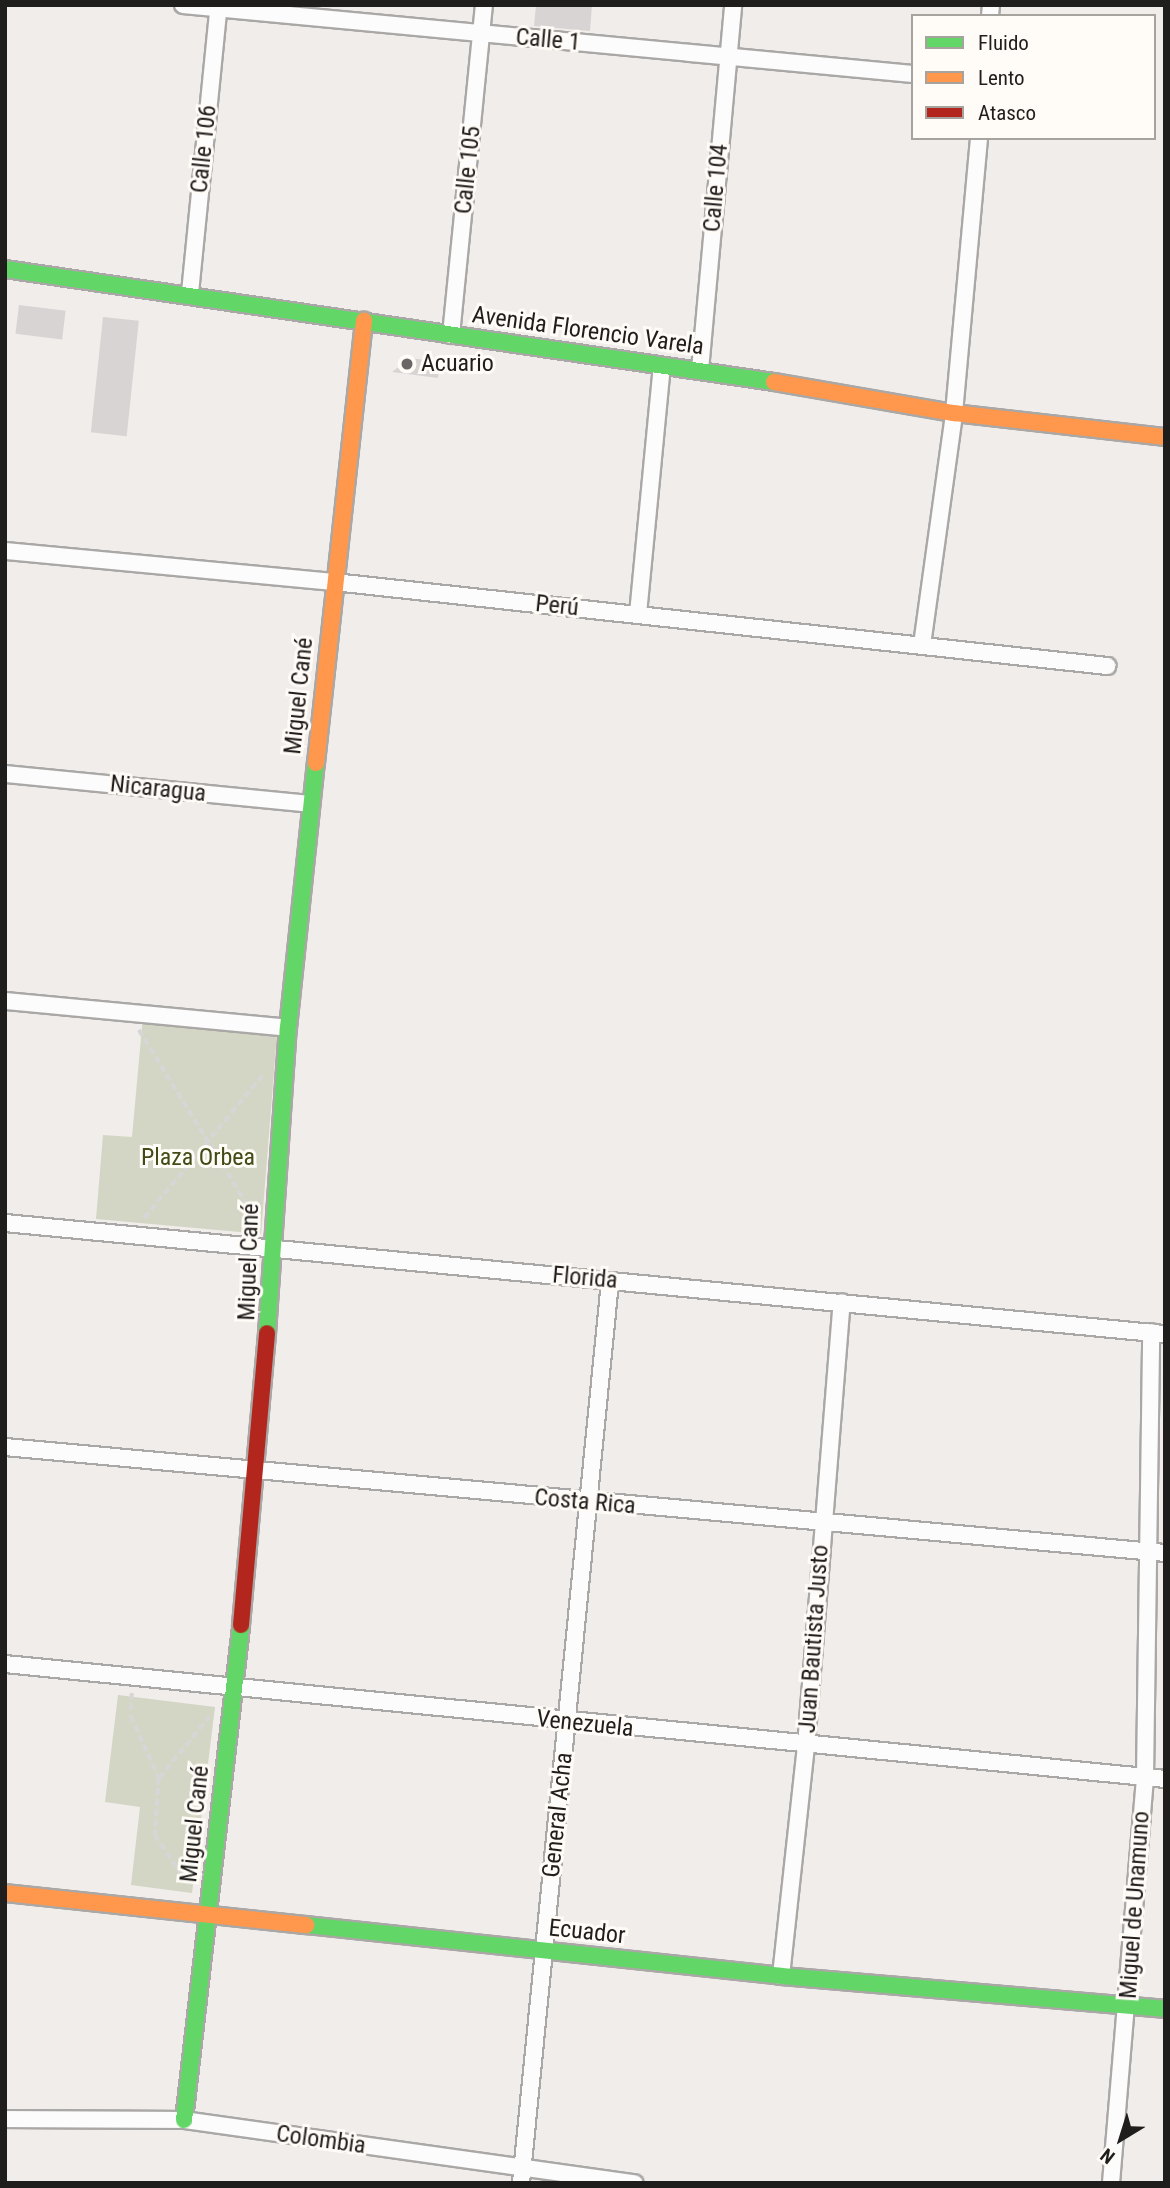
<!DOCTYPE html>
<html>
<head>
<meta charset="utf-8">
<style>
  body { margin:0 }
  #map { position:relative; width:1170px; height:2188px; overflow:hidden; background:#f0edea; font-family:"Roboto Condensed",sans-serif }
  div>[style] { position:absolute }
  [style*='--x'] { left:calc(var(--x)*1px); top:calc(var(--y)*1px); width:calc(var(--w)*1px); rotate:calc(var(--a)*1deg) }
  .green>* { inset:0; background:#d3d6c4 }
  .building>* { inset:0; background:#d7d4d3; transform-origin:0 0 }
  .path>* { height:3.5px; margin-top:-1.75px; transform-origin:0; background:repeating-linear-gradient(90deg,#d7d6d6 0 7px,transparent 0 10.5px) }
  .roads { filter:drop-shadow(2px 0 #aaa8a6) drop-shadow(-2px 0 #aaa8a6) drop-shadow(0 2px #aaa8a6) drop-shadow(0 -2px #aaa8a6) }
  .street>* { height:16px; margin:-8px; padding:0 8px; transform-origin:8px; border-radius:8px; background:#fdfcfc }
  .fast>* { height:16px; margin:-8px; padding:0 8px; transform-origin:8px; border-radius:8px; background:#63d668 }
  .slow>* { height:16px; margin:-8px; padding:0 8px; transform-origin:8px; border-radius:8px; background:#ff974d }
  .jam>* { height:16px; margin:-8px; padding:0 8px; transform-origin:8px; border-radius:8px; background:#b3261e }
  .dots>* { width:19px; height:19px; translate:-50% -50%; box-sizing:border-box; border:4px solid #fffbf6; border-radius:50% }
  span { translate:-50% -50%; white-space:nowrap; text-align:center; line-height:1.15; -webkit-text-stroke:6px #fffbf6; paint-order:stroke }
  .street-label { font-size:24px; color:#201e1d }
  .poi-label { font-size:24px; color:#201e1d }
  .left { translate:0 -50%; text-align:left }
  .park-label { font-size:24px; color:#424b16 }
  .frame { position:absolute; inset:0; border:7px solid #201e1d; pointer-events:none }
  .legend { position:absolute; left:911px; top:14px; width:245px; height:126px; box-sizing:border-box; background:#fffbf6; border:2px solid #a6a39f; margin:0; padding:9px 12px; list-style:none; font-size:21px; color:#201e1d }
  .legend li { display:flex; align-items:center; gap:14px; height:35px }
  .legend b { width:35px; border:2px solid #a6a39f }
  .north { position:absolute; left:1086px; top:2104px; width:70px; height:70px; -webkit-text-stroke:5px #fffbf6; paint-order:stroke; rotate:218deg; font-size:19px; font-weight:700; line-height:28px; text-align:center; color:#201e1d }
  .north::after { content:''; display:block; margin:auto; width:24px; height:32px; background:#201e1d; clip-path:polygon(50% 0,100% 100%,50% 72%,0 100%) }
</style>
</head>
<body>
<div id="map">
  <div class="green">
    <div style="clip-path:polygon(143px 1016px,277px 1034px,261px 1234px,96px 1219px,103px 1135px,132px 1137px)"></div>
    <div style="clip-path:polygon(118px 1695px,215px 1707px,192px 1893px,131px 1885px,140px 1807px,105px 1802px)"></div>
  </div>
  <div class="building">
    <div style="clip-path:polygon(536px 5px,592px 5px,590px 31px,534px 26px)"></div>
    <div style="left:19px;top:305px;width:47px;height:29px;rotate:7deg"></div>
    <div style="left:103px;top:317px;width:36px;height:116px;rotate:6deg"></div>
    <div style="clip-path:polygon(410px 358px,440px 362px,438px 378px,392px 372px)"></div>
  </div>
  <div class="path">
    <div style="--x:139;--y:1030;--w:216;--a:58.2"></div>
    <div style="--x:144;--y:1218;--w:185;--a:-50.3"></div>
    <div style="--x:132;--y:1693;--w:23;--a:92"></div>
    <div style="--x:131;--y:1716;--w:68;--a:65.7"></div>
    <div style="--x:159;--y:1778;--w:57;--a:94"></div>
    <div style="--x:155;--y:1835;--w:60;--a:55.8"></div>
    <div style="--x:159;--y:1778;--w:79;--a:-50.7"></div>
  </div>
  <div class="roads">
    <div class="street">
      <div style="--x:183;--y:5;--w:733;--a:5.4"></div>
      <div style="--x:990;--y:16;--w:11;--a:-85"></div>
      <div style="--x:190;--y:293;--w:289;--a:-84.3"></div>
      <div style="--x:451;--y:335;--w:332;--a:-84.3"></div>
      <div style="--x:700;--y:370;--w:366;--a:-84.8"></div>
      <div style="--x:5;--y:551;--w:330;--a:5.4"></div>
      <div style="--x:334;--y:582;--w:778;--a:6.2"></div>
      <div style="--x:638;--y:614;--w:249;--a:-84.5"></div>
      <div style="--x:922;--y:645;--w:234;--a:-82.1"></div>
      <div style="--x:954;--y:413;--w:276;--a:-84.8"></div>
      <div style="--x:5;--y:774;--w:306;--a:5.6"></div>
      <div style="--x:5;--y:1001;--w:284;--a:5.4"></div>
      <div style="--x:5;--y:1223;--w:1165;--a:5.47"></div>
      <div style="--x:5;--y:1447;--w:1165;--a:5.22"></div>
      <div style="--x:5;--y:1664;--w:1166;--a:5.66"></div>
      <div style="--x:781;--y:1976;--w:231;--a:-83.8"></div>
      <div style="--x:806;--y:1746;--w:445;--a:-85.4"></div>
      <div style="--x:5;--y:2119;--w:179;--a:0.3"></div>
      <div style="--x:184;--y:2120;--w:455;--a:8"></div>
      <div style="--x:521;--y:2183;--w:906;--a:-84.36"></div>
      <div style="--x:1111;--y:2183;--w:407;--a:-85.2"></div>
      <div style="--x:1145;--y:1777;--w:445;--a:-89.2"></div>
    </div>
    <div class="fast">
      <div style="--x:5;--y:269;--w:777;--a:8.36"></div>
      <div style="--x:267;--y:1333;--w:306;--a:-86.1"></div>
      <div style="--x:288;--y:1028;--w:266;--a:-84"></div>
      <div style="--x:306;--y:1925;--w:478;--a:6.1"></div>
      <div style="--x:781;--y:1976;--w:385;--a:4.9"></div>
      <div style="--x:184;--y:2120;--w:498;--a:-83.4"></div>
    </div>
    <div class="slow">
      <div style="--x:774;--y:382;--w:183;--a:9.8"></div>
      <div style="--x:954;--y:413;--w:212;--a:6.5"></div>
      <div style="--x:316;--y:763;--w:445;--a:-83.8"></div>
      <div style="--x:5;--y:1893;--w:303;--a:6.1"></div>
    </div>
    <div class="jam">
      <div style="--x:241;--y:1625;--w:293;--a:-84.9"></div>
    </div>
  </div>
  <div class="dots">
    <div style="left:407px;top:364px;background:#696665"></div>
  </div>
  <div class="street-label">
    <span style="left:548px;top:40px;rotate:5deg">Calle 1</span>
    <span style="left:204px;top:149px;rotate:-84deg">Calle 106</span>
    <span style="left:468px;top:170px;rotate:-84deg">Calle 105</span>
    <span style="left:716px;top:188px;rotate:-85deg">Calle 104</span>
    <span style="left:588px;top:331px;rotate:8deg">Avenida Florencio Varela</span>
    <span style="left:557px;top:606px;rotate:6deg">Perú</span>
    <span style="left:299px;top:696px;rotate:-84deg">Miguel Cané</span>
    <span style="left:158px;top:789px;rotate:6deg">Nicaragua</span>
    <span style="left:249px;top:1262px;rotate:-88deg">Miguel Cané</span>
    <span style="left:585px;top:1278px;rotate:5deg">Florida</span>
    <span style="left:585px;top:1502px;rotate:5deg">Costa Rica</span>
    <span style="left:814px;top:1639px;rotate:-86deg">Juan Bautista Justo</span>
    <span style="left:585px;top:1724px;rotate:6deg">Venezuela</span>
    <span style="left:558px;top:1815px;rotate:-84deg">General Acha</span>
    <span style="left:195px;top:1824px;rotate:-84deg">Miguel Cané</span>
    <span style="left:1135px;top:1905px;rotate:-86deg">Miguel de Unamuno</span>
    <span style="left:587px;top:1932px;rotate:6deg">Ecuador</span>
    <span style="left:321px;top:2140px;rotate:8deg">Colombia</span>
  </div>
  <div class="poi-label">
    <span class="left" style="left:421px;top:364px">Acuario</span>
  </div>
  <div class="park-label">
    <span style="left:198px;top:1158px">Plaza Orbea</span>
  </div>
  <div class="frame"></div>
  <ul class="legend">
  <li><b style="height:9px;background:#63d668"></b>Fluido</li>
  <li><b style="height:9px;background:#ff974d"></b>Lento</li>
  <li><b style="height:9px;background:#b3261e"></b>Atasco</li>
  </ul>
  <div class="north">N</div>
</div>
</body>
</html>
